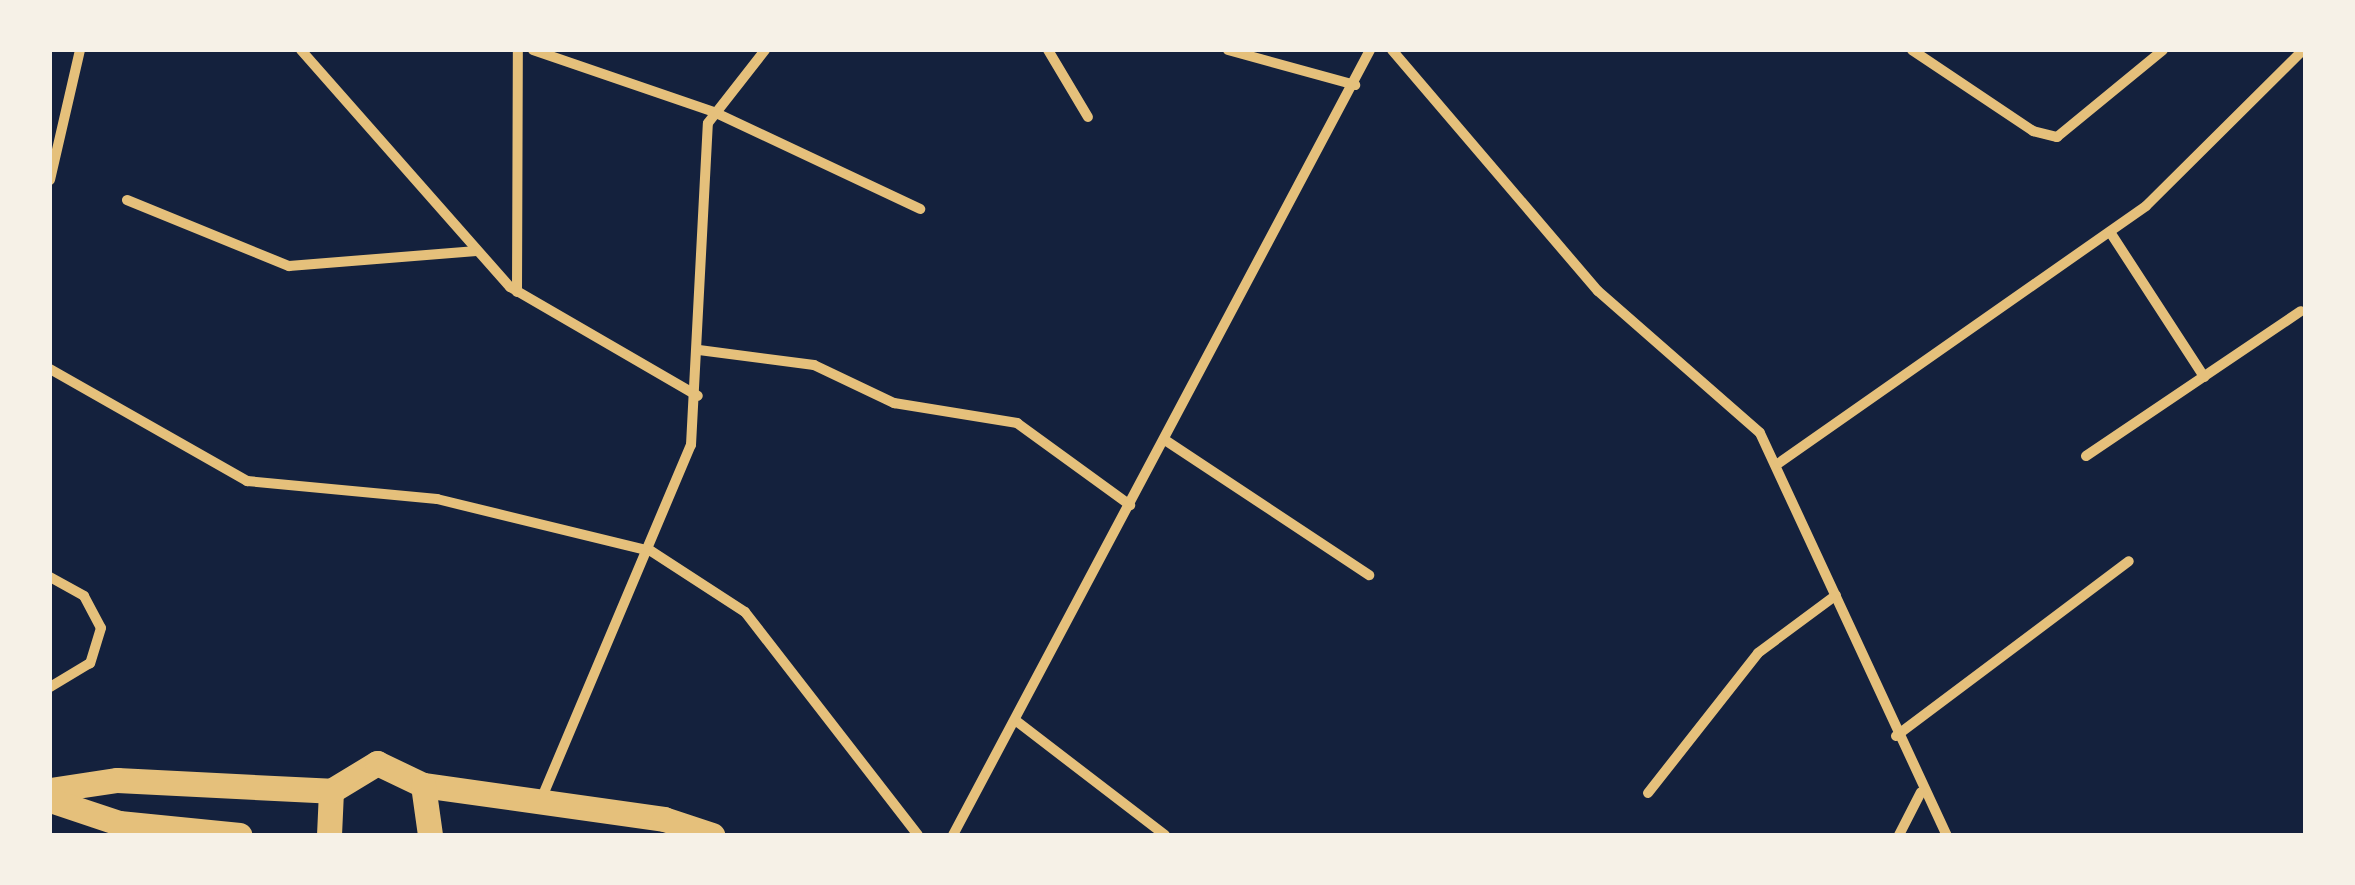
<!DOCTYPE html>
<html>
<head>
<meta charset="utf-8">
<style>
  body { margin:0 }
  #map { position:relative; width:2355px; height:885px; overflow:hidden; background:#14213d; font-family:"Source Sans 3",sans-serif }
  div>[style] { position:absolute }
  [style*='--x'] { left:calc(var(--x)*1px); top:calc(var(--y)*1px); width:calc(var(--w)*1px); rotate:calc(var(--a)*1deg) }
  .minor>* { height:10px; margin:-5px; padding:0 5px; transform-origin:5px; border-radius:5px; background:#e5c07b }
  .primary>* { height:25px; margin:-12.5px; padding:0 12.5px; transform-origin:12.5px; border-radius:12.5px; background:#e5c07b }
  span { translate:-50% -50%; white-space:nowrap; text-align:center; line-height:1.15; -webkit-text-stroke:8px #f6f1e7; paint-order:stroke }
  .frame { position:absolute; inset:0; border:52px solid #f6f1e7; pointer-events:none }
</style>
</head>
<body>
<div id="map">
  <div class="minor">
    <div style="--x:301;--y:50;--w:316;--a:48.6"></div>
    <div style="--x:510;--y:287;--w:217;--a:30.1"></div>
    <div style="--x:533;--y:50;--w:191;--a:18.9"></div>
    <div style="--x:714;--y:112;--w:228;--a:25.2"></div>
    <div style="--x:1048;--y:50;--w:78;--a:59.2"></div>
    <div style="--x:1228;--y:50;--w:132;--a:15.4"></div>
    <div style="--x:1392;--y:50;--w:317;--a:49.5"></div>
    <div style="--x:1598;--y:291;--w:215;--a:41.2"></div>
    <div style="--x:1760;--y:433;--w:443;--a:65.1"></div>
    <div style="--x:1912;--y:50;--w:146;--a:33.8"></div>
    <div style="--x:2033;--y:131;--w:25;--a:14"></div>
    <div style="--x:2057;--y:137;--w:137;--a:-39.4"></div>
    <div style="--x:50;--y:180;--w:133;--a:-77"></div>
    <div style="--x:127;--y:200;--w:175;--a:22.2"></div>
    <div style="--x:289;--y:266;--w:188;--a:-4.6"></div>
    <div style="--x:2110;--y:232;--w:173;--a:57"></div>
    <div style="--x:517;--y:292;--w:242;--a:-89.8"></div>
    <div style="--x:699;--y:350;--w:116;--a:7.4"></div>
    <div style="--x:814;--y:365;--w:89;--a:25.4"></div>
    <div style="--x:894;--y:403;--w:125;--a:9.2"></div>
    <div style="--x:1017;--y:423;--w:140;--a:36"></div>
    <div style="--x:50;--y:369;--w:227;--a:29.6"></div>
    <div style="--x:247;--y:481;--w:191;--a:5.4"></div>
    <div style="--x:437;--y:499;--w:220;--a:13.7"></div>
    <div style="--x:651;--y:551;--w:112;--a:33"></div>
    <div style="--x:745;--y:612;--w:282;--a:52.2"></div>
    <div style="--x:1165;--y:440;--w:245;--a:33.5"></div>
    <div style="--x:2086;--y:456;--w:259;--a:-34"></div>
    <div style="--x:1779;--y:463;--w:448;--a:-35"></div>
    <div style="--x:2146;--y:206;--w:221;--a:-44.8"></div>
    <div style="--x:50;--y:577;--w:39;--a:29"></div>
    <div style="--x:84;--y:596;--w:36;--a:62"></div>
    <div style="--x:101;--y:628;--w:37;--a:107"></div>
    <div style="--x:90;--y:663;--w:47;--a:149"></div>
    <div style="--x:1015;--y:720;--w:189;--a:37.5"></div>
    <div style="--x:1896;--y:736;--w:291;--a:-36.9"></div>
    <div style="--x:1648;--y:793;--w:178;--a:-51.8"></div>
    <div style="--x:1758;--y:653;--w:97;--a:-36.6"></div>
    <div style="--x:540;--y:802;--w:388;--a:-67.1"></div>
    <div style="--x:691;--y:445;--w:322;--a:-87"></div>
    <div style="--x:708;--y:123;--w:93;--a:-52"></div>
    <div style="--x:953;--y:835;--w:889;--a:-62.02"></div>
    <div style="--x:1899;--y:835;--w:48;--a:-62.9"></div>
  </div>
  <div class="primary">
    <div style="--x:423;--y:785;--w:243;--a:8"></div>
    <div style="--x:664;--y:819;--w:51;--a:18.4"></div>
    <div style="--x:50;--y:790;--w:68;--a:-8.5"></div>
    <div style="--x:117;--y:780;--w:214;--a:2.9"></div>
    <div style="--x:50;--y:800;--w:73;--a:18.4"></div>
    <div style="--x:119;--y:823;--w:121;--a:5.7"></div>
    <div style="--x:329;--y:835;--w:44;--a:-87.4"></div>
    <div style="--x:331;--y:791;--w:54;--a:-31.3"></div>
    <div style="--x:377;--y:763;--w:51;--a:25.6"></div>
    <div style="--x:423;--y:785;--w:50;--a:82"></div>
  </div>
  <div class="frame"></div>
</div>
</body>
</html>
